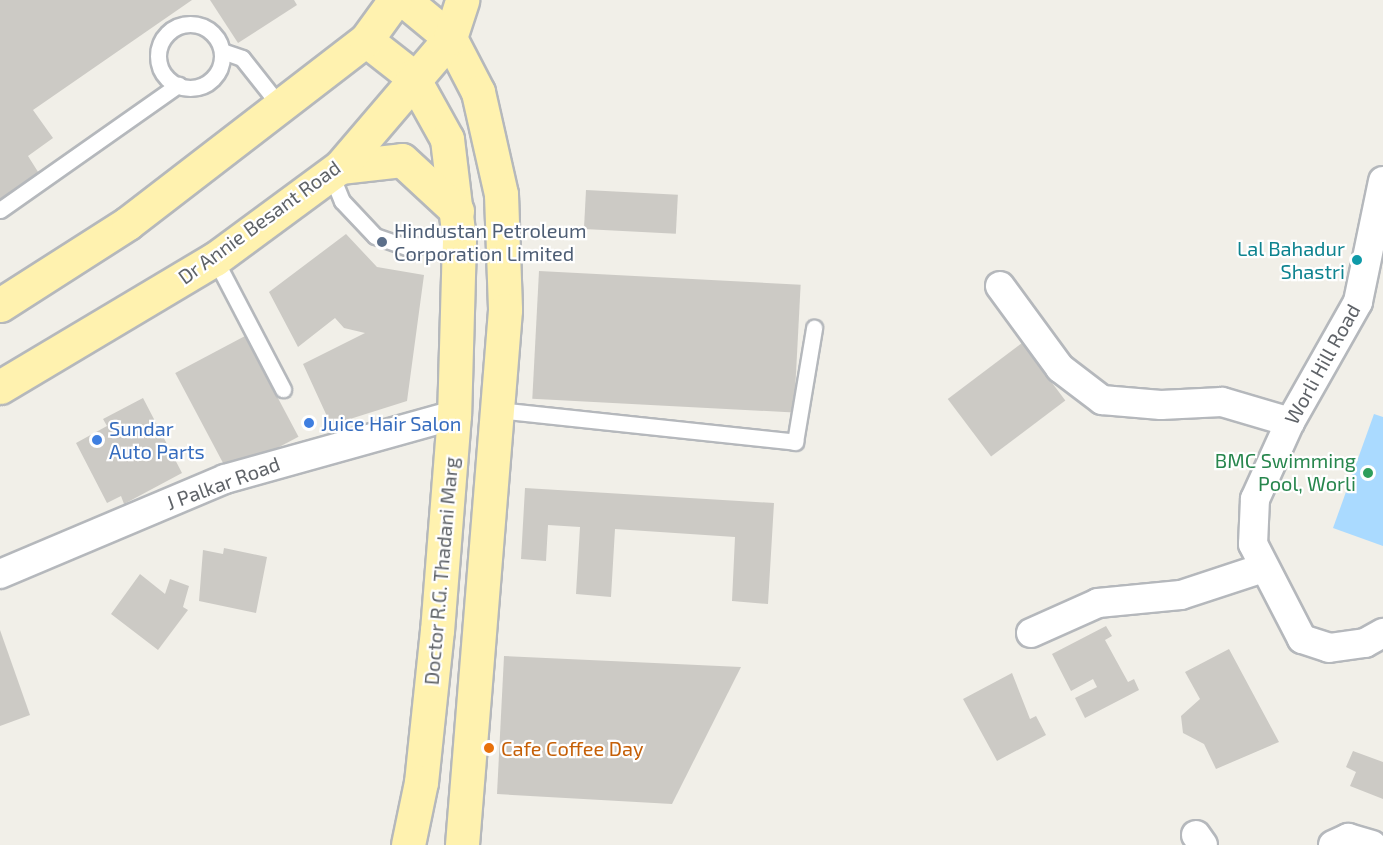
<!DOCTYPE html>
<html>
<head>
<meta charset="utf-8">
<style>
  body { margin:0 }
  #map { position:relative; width:1383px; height:845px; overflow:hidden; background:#f1efe8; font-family:"Exo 2",sans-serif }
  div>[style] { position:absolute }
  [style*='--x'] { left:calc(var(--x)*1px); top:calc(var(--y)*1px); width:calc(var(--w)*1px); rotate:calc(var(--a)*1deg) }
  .water>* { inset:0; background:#aadaff }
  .building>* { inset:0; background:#cccac5; transform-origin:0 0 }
  .roads { filter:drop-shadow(2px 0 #b5b8bc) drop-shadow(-2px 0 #b5b8bc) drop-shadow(0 2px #b5b8bc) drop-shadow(0 -2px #b5b8bc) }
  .service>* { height:15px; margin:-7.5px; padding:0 7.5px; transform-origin:7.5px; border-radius:7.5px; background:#fff }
  .service>.ring { margin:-7.5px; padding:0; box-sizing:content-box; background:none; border:15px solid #fff; border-radius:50% }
  .minor>* { height:28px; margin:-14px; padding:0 14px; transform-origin:14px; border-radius:14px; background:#fff }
  .primary>* { height:33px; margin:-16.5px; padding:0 16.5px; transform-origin:16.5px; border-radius:16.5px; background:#fff2af }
  .dots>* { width:16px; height:16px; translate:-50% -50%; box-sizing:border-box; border:3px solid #fff; border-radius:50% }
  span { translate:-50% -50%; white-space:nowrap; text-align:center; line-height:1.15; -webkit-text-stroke:4.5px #fff; paint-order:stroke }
  .street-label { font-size:20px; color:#5f6368 }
  .service-label { font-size:20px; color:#4e5e75 }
  .left { translate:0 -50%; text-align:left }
  .culture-label { font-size:20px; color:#0d838f }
  .right { translate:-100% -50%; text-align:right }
  .shop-label { font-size:20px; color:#366cbe }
  .leisure-label { font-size:20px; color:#27864d }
  .food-label { font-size:20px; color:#c56008 }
</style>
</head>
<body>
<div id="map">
  <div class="water">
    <div style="clip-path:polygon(1374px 414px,1383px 417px,1383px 546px,1333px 528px)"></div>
  </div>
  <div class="building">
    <div style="clip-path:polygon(0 0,192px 0,33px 110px,53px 138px,28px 156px,40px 175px,0 202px)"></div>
    <div style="clip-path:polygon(210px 0,294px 0,297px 5px,238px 43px)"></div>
    <div style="left:586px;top:190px;width:92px;height:39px;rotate:3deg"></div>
    <div style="clip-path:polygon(346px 234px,377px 267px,424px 275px,407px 401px,331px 425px,303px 364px,365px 333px,344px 328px,335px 318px,298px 347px,269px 292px)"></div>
    <div style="left:539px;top:271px;width:262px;height:128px;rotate:3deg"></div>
    <div style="left:245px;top:336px;width:114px;height:79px;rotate:62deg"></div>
    <div style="left:1022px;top:343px;width:72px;height:93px;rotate:53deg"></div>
    <div style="clip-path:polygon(143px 398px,182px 473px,124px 504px,121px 496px,107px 503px,76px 443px,107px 426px,103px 419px)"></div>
    <div style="clip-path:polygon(525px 488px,774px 503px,768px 604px,732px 601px,735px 537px,615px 529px,611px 597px,576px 594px,580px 527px,548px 525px,546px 561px,521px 559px)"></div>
    <div style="clip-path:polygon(224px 548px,267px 557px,256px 613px,199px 601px,203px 550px,223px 554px)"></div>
    <div style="clip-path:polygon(140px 574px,165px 594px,170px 579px,189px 586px,183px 607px,188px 610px,158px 650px,111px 614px)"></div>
    <div style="clip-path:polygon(1106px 626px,1112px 636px,1105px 640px,1128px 682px,1134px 679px,1139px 690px,1085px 718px,1075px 698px,1097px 687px,1093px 679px,1071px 691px,1052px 654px)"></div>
    <div style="clip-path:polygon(0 630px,30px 715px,0 726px)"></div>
    <div style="clip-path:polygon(1229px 649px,1279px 742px,1216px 769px,1204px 744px,1183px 733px,1181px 716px,1200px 699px,1185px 672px)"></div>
    <div style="clip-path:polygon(504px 656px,741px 667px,672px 804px,497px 794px)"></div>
    <div style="clip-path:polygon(1012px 673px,1030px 719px,1036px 716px,1046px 735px,997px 761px,963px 699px)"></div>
    <div style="clip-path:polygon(1353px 751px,1383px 762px,1383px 799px,1350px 786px,1356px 772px,1346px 767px)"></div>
  </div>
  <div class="roads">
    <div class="service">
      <div class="ring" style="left:158px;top:24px;width:49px;height:49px"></div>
      <div style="--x:222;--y:51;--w:21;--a:19"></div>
      <div style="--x:242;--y:58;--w:61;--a:51.6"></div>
      <div style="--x:331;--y:174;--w:29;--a:68"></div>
      <div style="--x:342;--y:201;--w:48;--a:46.7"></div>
      <div style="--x:375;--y:236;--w:34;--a:19"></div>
      <div style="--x:407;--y:247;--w:52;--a:-7.7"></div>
      <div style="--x:0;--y:210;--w:218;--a:-35.1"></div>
      <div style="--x:215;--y:259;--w:147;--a:62.4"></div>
      <div style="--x:498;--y:410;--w:299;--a:6.1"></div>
      <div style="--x:795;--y:442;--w:116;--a:-80.5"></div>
    </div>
    <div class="minor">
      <div style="--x:1383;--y:181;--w:124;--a:101.7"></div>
      <div style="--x:1358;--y:302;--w:138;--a:119.5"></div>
      <div style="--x:1290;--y:422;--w:85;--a:114.4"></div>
      <div style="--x:1255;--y:499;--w:45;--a:92.5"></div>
      <div style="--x:1253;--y:544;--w:107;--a:62.7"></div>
      <div style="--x:1302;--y:639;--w:28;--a:18"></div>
      <div style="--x:1329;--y:648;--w:36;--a:-8"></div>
      <div style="--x:1365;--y:643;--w:21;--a:-29"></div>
      <div style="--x:1000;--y:286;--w:102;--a:53.8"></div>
      <div style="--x:1060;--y:368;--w:53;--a:37.3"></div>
      <div style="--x:1102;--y:400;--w:59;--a:4.8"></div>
      <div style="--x:1161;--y:405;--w:61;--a:-2.8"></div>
      <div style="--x:1222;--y:402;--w:71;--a:16.4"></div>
      <div style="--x:0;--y:574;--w:244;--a:-22.9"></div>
      <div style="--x:225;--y:479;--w:238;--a:-15.6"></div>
      <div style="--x:1031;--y:633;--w:73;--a:-24.1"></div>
      <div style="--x:1098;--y:603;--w:83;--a:-5.5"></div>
      <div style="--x:1181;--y:595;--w:86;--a:-18.2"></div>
      <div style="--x:1196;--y:835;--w:12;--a:55"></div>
      <div style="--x:1333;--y:845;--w:17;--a:-25"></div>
      <div style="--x:1348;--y:838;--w:25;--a:16"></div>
    </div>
    <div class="primary">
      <div style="--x:404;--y:0;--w:60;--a:39.6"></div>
      <div style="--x:450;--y:38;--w:61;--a:62.6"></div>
      <div style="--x:478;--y:92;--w:105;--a:77.3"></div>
      <div style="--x:501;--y:194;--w:116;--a:88"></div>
      <div style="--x:505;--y:310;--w:537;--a:94.6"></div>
      <div style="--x:366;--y:40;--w:58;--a:38"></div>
      <div style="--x:412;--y:76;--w:72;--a:60.9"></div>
      <div style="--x:447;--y:139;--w:102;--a:83.2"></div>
      <div style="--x:459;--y:240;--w:175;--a:91.6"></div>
      <div style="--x:454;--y:415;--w:216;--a:94.5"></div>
      <div style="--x:437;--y:630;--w:153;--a:96"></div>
      <div style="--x:421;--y:782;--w:64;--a:101.7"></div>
      <div style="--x:340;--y:167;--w:62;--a:-6.4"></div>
      <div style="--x:402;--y:160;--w:75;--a:42.8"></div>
      <div style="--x:0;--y:305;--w:152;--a:-32.6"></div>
      <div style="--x:128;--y:223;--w:300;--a:-37.6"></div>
      <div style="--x:366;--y:40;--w:49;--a:-54.1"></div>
      <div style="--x:0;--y:387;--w:250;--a:-30.8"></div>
      <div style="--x:215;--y:259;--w:155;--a:-36.4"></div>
      <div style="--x:340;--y:167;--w:170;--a:-49.5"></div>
      <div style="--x:450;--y:38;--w:40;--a:-72"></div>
    </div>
  </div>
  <div class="dots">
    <div style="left:382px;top:242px;background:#5c6f8a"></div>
    <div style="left:1357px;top:260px;background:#0f9aa8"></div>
    <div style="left:309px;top:423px;background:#3f7fe0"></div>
    <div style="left:97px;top:440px;background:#3f7fe0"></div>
    <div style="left:1368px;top:473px;background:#2e9e5b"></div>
    <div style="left:489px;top:748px;background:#e8710a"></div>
  </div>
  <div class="street-label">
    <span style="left:259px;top:222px;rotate:-36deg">Dr Annie Besant Road</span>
    <span style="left:1322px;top:364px;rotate:-61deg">Worli Hill Road</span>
    <span style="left:223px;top:483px;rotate:-20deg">J Palkar Road</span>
    <span style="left:441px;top:571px;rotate:-85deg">Doctor R.G. Thadani Marg</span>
  </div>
  <div class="service-label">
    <span class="left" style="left:394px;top:242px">Hindustan Petroleum<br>Corporation Limited</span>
  </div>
  <div class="culture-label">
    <span class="right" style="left:1345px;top:260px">Lal Bahadur<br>Shastri</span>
  </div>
  <div class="shop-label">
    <span class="left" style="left:321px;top:423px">Juice Hair Salon</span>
    <span class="left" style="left:109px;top:440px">Sundar<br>Auto Parts</span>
  </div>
  <div class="leisure-label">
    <span class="right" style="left:1356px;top:472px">BMC Swimming<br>Pool, Worli</span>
  </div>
  <div class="food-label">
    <span class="left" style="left:501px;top:748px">Cafe Coffee Day</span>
  </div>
</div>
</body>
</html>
